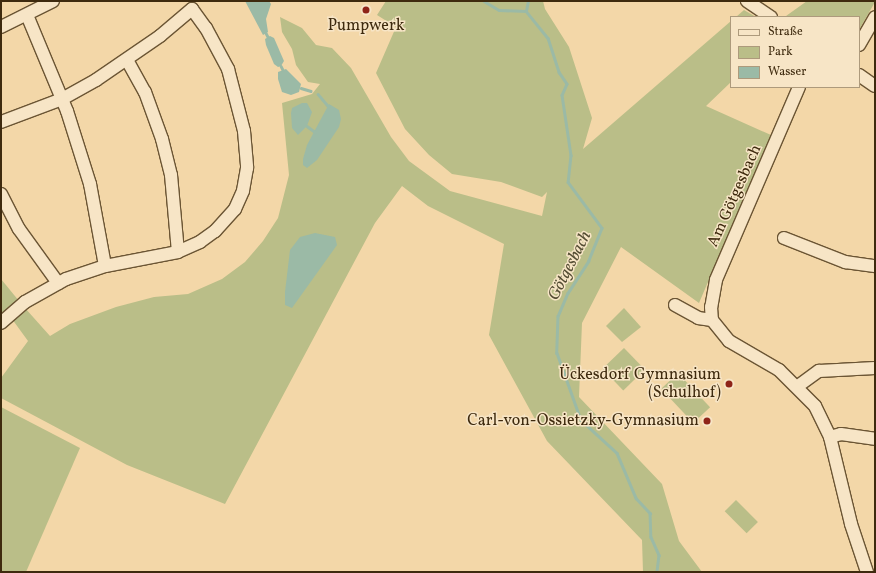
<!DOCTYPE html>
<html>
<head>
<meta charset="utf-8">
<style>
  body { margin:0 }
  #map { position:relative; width:876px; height:573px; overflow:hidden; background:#f3d7a8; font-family:Vollkorn,serif }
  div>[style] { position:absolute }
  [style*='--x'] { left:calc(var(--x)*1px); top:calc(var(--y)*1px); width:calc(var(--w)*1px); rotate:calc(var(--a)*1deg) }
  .green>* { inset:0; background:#babe88; transform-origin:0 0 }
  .water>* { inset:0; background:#9bbaa6 }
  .stream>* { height:2.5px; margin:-1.25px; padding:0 1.25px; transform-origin:1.25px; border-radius:1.25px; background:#9bbaa6 }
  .roads { filter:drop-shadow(1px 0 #6b5534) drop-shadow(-1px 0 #6b5534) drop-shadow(0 1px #6b5534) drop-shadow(0 -1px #6b5534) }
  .minor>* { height:12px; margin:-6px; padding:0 6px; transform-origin:6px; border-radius:6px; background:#f7e5c6 }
  .dots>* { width:11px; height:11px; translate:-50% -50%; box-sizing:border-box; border:2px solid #f7e5c6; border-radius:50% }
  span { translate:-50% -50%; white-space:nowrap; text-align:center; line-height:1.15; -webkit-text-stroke:3px #f7e5c6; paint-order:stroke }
  .poi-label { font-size:16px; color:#3e2a0e }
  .right { translate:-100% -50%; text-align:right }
  .street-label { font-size:16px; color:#3e2a0e }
  .water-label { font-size:17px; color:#554e34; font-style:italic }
  .frame { position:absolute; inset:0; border:2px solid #3e2a0e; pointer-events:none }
  .legend { position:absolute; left:730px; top:16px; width:130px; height:72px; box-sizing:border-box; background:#f7e5c6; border:1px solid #ad9a7c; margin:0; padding:5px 7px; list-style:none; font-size:12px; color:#3e2a0e }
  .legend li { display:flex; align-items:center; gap:8px; height:20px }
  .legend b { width:20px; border:1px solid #ad9a7c }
</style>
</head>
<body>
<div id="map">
  <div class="green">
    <div style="clip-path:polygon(386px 1px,543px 1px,545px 9px,569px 47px,592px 118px,583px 149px,731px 21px,731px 82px,706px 106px,771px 135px,699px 303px,621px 247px,582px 323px,579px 397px,662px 484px,679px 541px,702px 572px,643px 572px,642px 540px,547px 441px,489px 335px,504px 244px,428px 206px,402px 186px,375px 223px,225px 504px,127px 465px,1px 398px,1px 378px,28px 341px,12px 319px,25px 308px,50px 336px,70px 324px,116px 307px,154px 297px,188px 294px,222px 279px,245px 262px,263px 241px,278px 218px,289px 175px,282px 103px,312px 94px,320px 84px,308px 82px,296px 65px,292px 49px,282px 32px,280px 17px,302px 28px,316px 45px,332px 48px,351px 68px,391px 137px,409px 161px,450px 191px,542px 216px,547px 192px,542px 197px,501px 182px,452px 174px,429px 155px,405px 129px,376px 73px,396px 27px,377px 15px)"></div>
    <div style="clip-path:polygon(807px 1px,875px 1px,875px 2px,859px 30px,859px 17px,786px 16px)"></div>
    <div style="clip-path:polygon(744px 10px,756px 17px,736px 17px)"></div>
    <div style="clip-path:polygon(1px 279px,19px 301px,1px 314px)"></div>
    <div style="clip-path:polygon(624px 308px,641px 327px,622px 342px,606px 326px)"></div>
    <div style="left:624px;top:348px;width:30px;height:30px;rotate:46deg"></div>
    <div style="left:678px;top:373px;width:47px;height:23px;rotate:47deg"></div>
    <div style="clip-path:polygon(1px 407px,80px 448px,26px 572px,1px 572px)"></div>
    <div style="left:736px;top:500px;width:31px;height:16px;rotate:45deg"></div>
  </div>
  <div class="water">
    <div style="clip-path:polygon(245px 1px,269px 1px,271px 4px,266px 19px,268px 32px,263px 35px)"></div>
    <div style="clip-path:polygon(270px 36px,274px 38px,284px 61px,281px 66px,278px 67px,274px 64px,266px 45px,265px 39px)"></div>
    <div style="clip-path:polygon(286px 69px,301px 84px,299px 92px,291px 95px,282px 92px,278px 79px,278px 72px)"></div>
    <div style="clip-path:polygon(302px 103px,307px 103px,312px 112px,307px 126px,298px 135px,292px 128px,291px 113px,292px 108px)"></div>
    <div style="clip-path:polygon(329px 104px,339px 110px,341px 119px,339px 127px,317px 160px,307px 168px,303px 165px,303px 159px,307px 145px)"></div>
    <div style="clip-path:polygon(315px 233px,335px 237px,337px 245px,292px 308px,285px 305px,285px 292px,290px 250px,300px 237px)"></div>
  </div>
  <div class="stream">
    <div style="--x:484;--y:1;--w:17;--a:31"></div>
    <div style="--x:499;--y:10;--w:27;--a:2"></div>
    <div style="--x:526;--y:11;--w:35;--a:51"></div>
    <div style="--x:548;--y:38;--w:36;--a:72"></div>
    <div style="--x:559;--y:72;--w:14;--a:56"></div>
    <div style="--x:567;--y:84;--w:12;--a:114"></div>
    <div style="--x:562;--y:95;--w:61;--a:81.5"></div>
    <div style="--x:571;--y:155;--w:27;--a:96"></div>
    <div style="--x:568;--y:182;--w:57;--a:53.5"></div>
    <div style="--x:602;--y:228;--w:35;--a:112"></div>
    <div style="--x:589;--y:261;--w:38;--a:123"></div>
    <div style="--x:568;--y:293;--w:25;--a:113"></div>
    <div style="--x:558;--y:316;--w:37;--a:92"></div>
    <div style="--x:557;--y:353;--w:71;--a:70.3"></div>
    <div style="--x:581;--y:420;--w:49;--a:42.5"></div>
    <div style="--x:617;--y:453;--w:49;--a:67.1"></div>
    <div style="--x:636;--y:498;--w:21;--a:47"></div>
    <div style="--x:650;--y:513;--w:24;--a:88"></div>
    <div style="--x:651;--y:537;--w:20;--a:66"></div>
    <div style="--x:659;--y:555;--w:17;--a:97"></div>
    <div style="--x:526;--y:11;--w:10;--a:-79"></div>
    <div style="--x:266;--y:33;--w:4;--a:63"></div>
    <div style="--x:281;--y:66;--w:4;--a:63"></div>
    <div style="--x:301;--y:88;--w:10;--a:17"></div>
    <div style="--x:318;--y:94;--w:16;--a:50"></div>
    <div style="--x:307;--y:126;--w:10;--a:37"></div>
  </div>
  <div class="roads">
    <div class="minor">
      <div style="--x:747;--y:1;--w:29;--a:34"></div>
      <div style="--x:27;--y:15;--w:104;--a:67.4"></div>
      <div style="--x:67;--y:111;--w:77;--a:72.5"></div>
      <div style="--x:90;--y:184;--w:83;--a:79.6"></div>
      <div style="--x:1;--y:27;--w:58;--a:-26.6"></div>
      <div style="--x:859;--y:45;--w:32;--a:-60"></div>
      <div style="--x:127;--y:60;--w:37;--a:61"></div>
      <div style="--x:145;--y:92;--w:50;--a:70.1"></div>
      <div style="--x:162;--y:139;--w:37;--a:76"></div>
      <div style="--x:171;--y:175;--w:77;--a:84.8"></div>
      <div style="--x:859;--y:75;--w:19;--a:35"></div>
      <div style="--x:799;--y:87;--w:210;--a:113.3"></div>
      <div style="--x:716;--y:280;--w:27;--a:100"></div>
      <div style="--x:711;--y:307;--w:13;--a:86"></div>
      <div style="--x:712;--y:320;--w:27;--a:51"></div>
      <div style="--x:729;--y:341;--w:58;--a:30.1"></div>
      <div style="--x:779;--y:370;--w:51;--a:45"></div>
      <div style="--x:815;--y:406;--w:34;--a:64"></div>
      <div style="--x:830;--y:437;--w:89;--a:76.4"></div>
      <div style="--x:851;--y:524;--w:51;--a:71.6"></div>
      <div style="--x:1;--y:122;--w:65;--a:-20.7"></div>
      <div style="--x:62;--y:99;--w:39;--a:-29"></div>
      <div style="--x:96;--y:80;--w:78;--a:-34.5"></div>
      <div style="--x:160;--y:36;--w:42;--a:-40.2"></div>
      <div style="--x:192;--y:9;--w:24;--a:54"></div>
      <div style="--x:206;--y:28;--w:47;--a:61.8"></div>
      <div style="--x:228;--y:69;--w:64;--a:75.5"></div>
      <div style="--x:244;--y:131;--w:37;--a:85"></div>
      <div style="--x:247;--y:168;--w:23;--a:100"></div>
      <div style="--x:243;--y:191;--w:20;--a:114"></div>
      <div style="--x:235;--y:209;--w:30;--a:132"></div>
      <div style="--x:215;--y:231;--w:19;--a:144"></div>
      <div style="--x:200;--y:242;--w:24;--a:156"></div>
      <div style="--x:178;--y:252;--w:74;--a:169.1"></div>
      <div style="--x:105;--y:266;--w:41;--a:161.6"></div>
      <div style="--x:66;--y:279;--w:47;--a:150.7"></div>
      <div style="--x:25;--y:302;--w:32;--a:139"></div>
      <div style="--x:1;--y:194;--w:39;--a:63"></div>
      <div style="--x:19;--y:229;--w:67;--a:54.2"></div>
      <div style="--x:784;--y:238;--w:66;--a:21.5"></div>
      <div style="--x:845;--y:262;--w:30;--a:8"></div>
      <div style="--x:675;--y:305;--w:26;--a:29"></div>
      <div style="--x:698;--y:318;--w:14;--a:8"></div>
      <div style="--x:798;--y:386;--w:26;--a:-36"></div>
      <div style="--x:819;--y:371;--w:56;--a:-3.1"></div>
      <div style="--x:830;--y:437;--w:11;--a:-15"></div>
      <div style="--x:841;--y:434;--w:34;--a:8"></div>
    </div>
  </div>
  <div class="dots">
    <div style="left:366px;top:10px;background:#8f2418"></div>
    <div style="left:729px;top:384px;background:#8f2418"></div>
    <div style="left:707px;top:421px;background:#8f2418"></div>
  </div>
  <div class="poi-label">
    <span style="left:366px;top:26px">Pumpwerk</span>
    <span class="right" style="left:721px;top:384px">Ückesdorf Gymnasium<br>(Schulhof)</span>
    <span class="right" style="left:699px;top:421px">Carl-von-Ossietzky-Gymnasium</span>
  </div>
  <div class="street-label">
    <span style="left:735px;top:196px;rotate:-66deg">Am Götgesbach</span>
  </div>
  <div class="water-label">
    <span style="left:570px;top:266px;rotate:-63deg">Götgesbach</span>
  </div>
  <div class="frame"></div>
  <ul class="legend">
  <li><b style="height:5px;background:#f7e5c6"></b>Straße</li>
  <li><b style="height:11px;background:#babe88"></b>Park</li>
  <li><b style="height:11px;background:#9bbaa6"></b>Wasser</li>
  </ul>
</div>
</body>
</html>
